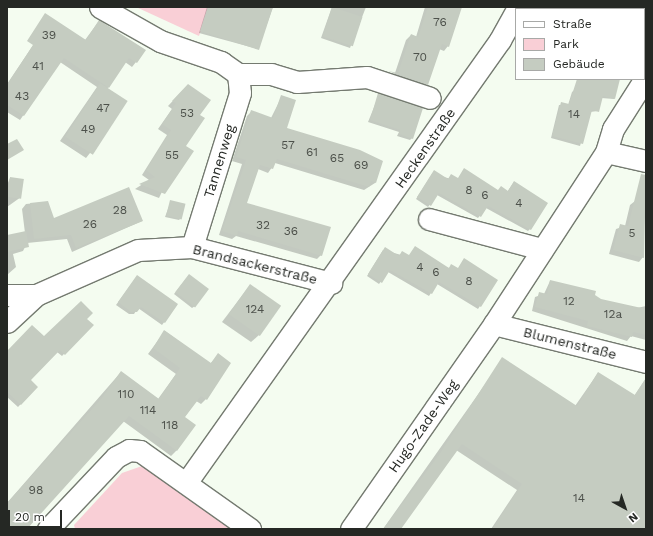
<!DOCTYPE html>
<html>
<head>
<meta charset="utf-8">
<style>
  body { margin:0 }
  #map { position:relative; width:653px; height:536px; overflow:hidden; background:#f4fcf0; font-family:"Work Sans",sans-serif }
  div>[style] { position:absolute }
  [style*='--x'] { left:calc(var(--x)*1px); top:calc(var(--y)*1px); width:calc(var(--w)*1px); rotate:calc(var(--a)*1deg) }
  .green>* { inset:0; background:#f9cfd6 }
  .shadow>* { inset:0; background:#0003 }
  .building>* { inset:0; background:#c5ccc1; transform-origin:0 0 }
  .roads { filter:drop-shadow(1px 0 #747a70) drop-shadow(-1px 0 #747a70) drop-shadow(0 1px #747a70) drop-shadow(0 -1px #747a70) }
  .minor>* { height:21px; margin:-10.5px; padding:0 10.5px; transform-origin:10.5px; border-radius:10.5px; background:#fff }
  span { translate:-50% -50%; white-space:nowrap; text-align:center; line-height:1.15; -webkit-text-stroke:4px #fff; paint-order:stroke }
  .number-label { font-size:12px; color:#4d514b }
  .number-label span { -webkit-text-stroke-width:0 }
  .street-label { font-size:14px; color:#252824 }
  .frame { position:absolute; inset:0; border:8px solid #252824; pointer-events:none }
  .legend { position:absolute; left:515px; top:8px; width:130px; height:72px; box-sizing:border-box; background:#fff; border:1px solid #a8a9a7; margin:0; padding:5px 7px; list-style:none; font-size:12px; color:#252824 }
  .legend li { display:flex; align-items:center; gap:8px; height:20px }
  .legend b { width:20px; border:1px solid #a8a9a7 }
  .north { position:absolute; left:605px; top:488px; width:40px; height:40px; -webkit-text-stroke:3px #fff; paint-order:stroke; rotate:140deg; font-size:11px; font-weight:700; line-height:16px; text-align:center; color:#252824 }
  .north::after { content:''; display:block; margin:auto; width:14px; height:18px; background:#252824; clip-path:polygon(50% 0,100% 100%,50% 72%,0 100%) }
  .scale { position:absolute; left:8px; top:510px; width:54px; height:18px; box-sizing:border-box; border:2px solid #252824; border-top:0; padding-left:5px; font-size:12px; line-height:14px; white-space:nowrap; color:#252824; -webkit-text-stroke:3px #fff; paint-order:stroke }
</style>
</head>
<body>
<div id="map">
  <div class="green">
    <div style="clip-path:polygon(136px 7px,208px 7px,199px 36px)"></div>
    <div style="clip-path:polygon(145px 465px,232px 529px,75px 529px,74px 525px,122px 473px)"></div>
  </div>
  <div class="shadow">
    <div style="clip-path:polygon(207px 7px,273px 7px,258px 49px,199px 33px)"></div>
    <div style="clip-path:polygon(332px 7px,366px 7px,350px 48px,321px 38px)"></div>
    <div style="clip-path:polygon(425px 7px,461px 7px,448px 46px,444px 51px,439px 49px,423px 89px,385px 76px,395px 73px,406px 40px,411px 35px,416px 37px)"></div>
    <div style="clip-path:polygon(622px 7px,646px 7px,644px 57px,644px 9px)"></div>
    <div style="clip-path:polygon(99px 21px,136px 62px,132px 67px,125px 62px,107px 89px,90px 153px,86px 158px,60px 141px,97px 87px,60px 62px,20px 120px,7px 112px,7px 84px,48px 23px,85px 40px)"></div>
    <div style="clip-path:polygon(588px 79px,619px 79px,614px 99px,601px 98px,598px 111px,590px 112px,580px 146px,551px 138px,559px 105px,568px 105px,572px 92px)"></div>
    <div style="clip-path:polygon(183px 90px,199px 115px,159px 198px,135px 189px,149px 180px,142px 175px,167px 135px,158px 129px,172px 109px,168px 106px)"></div>
    <div style="clip-path:polygon(379px 95px,412px 138px,410px 140px,397px 136px,399px 132px,368px 122px)"></div>
    <div style="clip-path:polygon(282px 96px,285px 128px,382px 161px,375px 183px,364px 190px,275px 163px,268px 173px,258px 169px,246px 204px,321px 255px,317px 259px,236px 236px,232px 239px,219px 235px,242px 164px,232px 161px,247px 116px,251px 112px,271px 118px)"></div>
    <div style="clip-path:polygon(432px 174px,498px 191px,507px 192px,514px 182px,530px 229px,528px 231px,486px 208px,478px 218px,437px 195px,428px 207px,416px 199px)"></div>
    <div style="clip-path:polygon(10px 178px,21px 197px,7px 207px,7px 185px)"></div>
    <div style="clip-path:polygon(645px 193px,643px 257px,639px 262px,609px 254px,616px 229px,625px 226px,630px 205px)"></div>
    <div style="clip-path:polygon(171px 201px,181px 218px,179px 220px,165px 217px)"></div>
    <div style="clip-path:polygon(47px 202px,53px 219px,142px 221px,72px 252px,67px 239px,27px 243px,23px 251px,13px 254px,16px 267px,7px 275px,7px 236px,25px 233px,22px 209px,26px 204px)"></div>
    <div style="clip-path:polygon(383px 250px,449px 268px,452px 265px,458px 269px,480px 306px,478px 309px,437px 284px,429px 296px,388px 272px,379px 284px,367px 276px)"></div>
    <div style="clip-path:polygon(189px 275px,195px 306px,192px 308px,174px 294px)"></div>
    <div style="clip-path:polygon(135px 279px,177px 305px,162px 325px,138px 308px,134px 314px,129px 314px,116px 305px)"></div>
    <div style="clip-path:polygon(550px 281px,600px 300px,637px 308px,646px 306px,646px 340px,631px 336px,627px 341px,532px 311px,535px 297px,544px 294px)"></div>
    <div style="clip-path:polygon(250px 285px,259px 335px,251px 342px,222px 322px)"></div>
    <div style="clip-path:polygon(86px 319px,92px 325px,62px 356px,57px 352px,30px 380px,37px 387px,18px 407px,7px 397px,7px 352px)"></div>
    <div style="clip-path:polygon(165px 331px,210px 364px,218px 355px,206px 399px,201px 404px,196px 401px,184px 418px,194px 425px,176px 451px,171px 456px,123px 421px,26px 529px,7px 529px,7px 503px,121px 372px,158px 399px,176px 374px,148px 354px)"></div>
    <div style="clip-path:polygon(503px 359px,575px 406px,598px 373px,634px 396px,646px 378px,646px 529px,491px 529px,517px 490px,456px 450px,400px 529px,383px 529px)"></div>
  </div>
  <div class="building">
    <div style="clip-path:polygon(208px 7px,273px 7px,259px 50px,200px 31px)"></div>
    <div style="left:332px;top:7px;width:32px;height:31px;rotate:18deg"></div>
    <div style="clip-path:polygon(428px 7px,462px 7px,449px 47px,442px 44px,428px 85px,388px 71px,398px 73px,411px 34px,418px 37px)"></div>
    <div style="clip-path:polygon(45px 13px,86px 40px,99px 20px,146px 50px,137px 63px,129px 58px,109px 88px,64px 58px,24px 116px,7px 105px,7px 85px,33px 45px,27px 41px)"></div>
    <div style="clip-path:polygon(577px 79px,620px 79px,615px 99px,603px 96px,599px 112px,592px 110px,583px 144px,552px 136px,561px 102px,569px 104px)"></div>
    <div style="left:100px;top:83px;width:33px;height:64px;rotate:33deg"></div>
    <div style="clip-path:polygon(188px 84px,211px 100px,200px 115px,205px 118px,186px 146px,194px 151px,165px 194px,139px 184px,155px 177px,146px 170px,171px 130px,162px 124px,176px 103px,172px 101px)"></div>
    <div style="clip-path:polygon(378px 93px,423px 108px,413px 139px,399px 134px,400px 130px,370px 120px)"></div>
    <div style="clip-path:polygon(281px 95px,296px 100px,287px 128px,360px 150px,383px 161px,376px 183px,371px 181px,369px 187px,277px 159px,273px 169px,260px 165px,247px 203px,331px 227px,322px 256px,238px 231px,237px 236px,222px 231px,246px 160px,236px 157px,251px 110px,273px 118px)"></div>
    <div style="clip-path:polygon(17px 139px,24px 150px,7px 160px,7px 144px)"></div>
    <div style="clip-path:polygon(464px 168px,498px 190px,501px 186px,508px 191px,514px 181px,548px 203px,531px 230px,488px 206px,481px 217px,439px 193px,431px 206px,417px 197px,434px 170px,448px 179px,451px 174px,458px 178px)"></div>
    <div style="clip-path:polygon(641px 174px,646px 175px,644px 258px,613px 250px,620px 224px,628px 226px)"></div>
    <div style="left:10px;top:177px;width:14px;height:20px;rotate:8deg"></div>
    <div style="clip-path:polygon(129px 187px,143px 221px,76px 248px,71px 235px,34px 239px,30px 203px,48px 201px,54px 218px)"></div>
    <div style="left:170px;top:200px;width:16px;height:16px;rotate:14deg"></div>
    <div style="clip-path:polygon(26px 231px,29px 247px,7px 252px,7px 235px)"></div>
    <div style="clip-path:polygon(415px 246px,449px 268px,451px 264px,458px 268px,464px 258px,498px 280px,481px 307px,439px 282px,432px 294px,390px 270px,382px 283px,368px 274px,385px 247px,399px 256px,402px 251px,409px 255px)"></div>
    <div style="left:189px;top:274px;width:25px;height:23px;rotate:37deg"></div>
    <div style="clip-path:polygon(137px 275px,178px 304px,165px 323px,141px 307px,137px 312px,131px 312px,118px 302px)"></div>
    <div style="clip-path:polygon(550px 280px,596px 291px,595px 295px,601px 299px,646px 309px,646px 335px,633px 332px,632px 337px,587px 326px,588px 321px,535px 307px,539px 292px,547px 294px)"></div>
    <div style="left:250px;top:284px;width:38px;height:37px;rotate:35deg"></div>
    <div style="clip-path:polygon(81px 301px,93px 313px,87px 319px,94px 325px,65px 355px,60px 350px,31px 380px,38px 387px,21px 405px,7px 392px,7px 351px,32px 325px,44px 336px)"></div>
    <div style="clip-path:polygon(164px 330px,211px 363px,218px 353px,231px 363px,207px 400px,201px 396px,185px 417px,196px 425px,177px 451px,129px 416px,27px 529px,7px 529px,7px 503px,102px 398px,121px 371px,159px 399px,180px 368px,153px 348px)"></div>
    <div style="clip-path:polygon(502px 357px,577px 406px,598px 372px,635px 395px,646px 378px,646px 529px,492px 529px,522px 484px,462px 444px,401px 529px,383px 529px,439px 455px)"></div>
  </div>
  <div class="roads">
    <div class="minor">
      <div style="--x:100;--y:7;--w:69;--a:29.5"></div>
      <div style="--x:160;--y:41;--w:65;--a:19"></div>
      <div style="--x:221;--y:62;--w:21;--a:35"></div>
      <div style="--x:238;--y:74;--w:19;--a:84"></div>
      <div style="--x:240;--y:93;--w:161;--a:107.3"></div>
      <div style="--x:238;--y:74;--w:33;--a:0"></div>
      <div style="--x:271;--y:74;--w:27;--a:17"></div>
      <div style="--x:297;--y:82;--w:70;--a:-4.1"></div>
      <div style="--x:367;--y:77;--w:66;--a:18.4"></div>
      <div style="--x:606;--y:152;--w:24;--a:-73"></div>
      <div style="--x:613;--y:129;--w:62;--a:-57.6"></div>
      <div style="--x:429;--y:219;--w:117;--a:14.9"></div>
      <div style="--x:7;--y:295;--w:29;--a:0"></div>
      <div style="--x:7;--y:322;--w:40;--a:-43"></div>
      <div style="--x:36;--y:295;--w:111;--a:-23.8"></div>
      <div style="--x:138;--y:250;--w:54;--a:-3.2"></div>
      <div style="--x:192;--y:247;--w:144;--a:14.5"></div>
      <div style="--x:494;--y:324;--w:157;--a:14"></div>
      <div style="--x:186;--y:483;--w:543;--a:-54.67"></div>
      <div style="--x:500;--y:40;--w:33;--a:-61"></div>
      <div style="--x:48;--y:529;--w:99;--a:-46.6"></div>
      <div style="--x:116;--y:457;--w:15;--a:-28"></div>
      <div style="--x:129;--y:450;--w:11;--a:5"></div>
      <div style="--x:140;--y:451;--w:135;--a:35.3"></div>
      <div style="--x:351;--y:529;--w:250;--a:-55.1"></div>
      <div style="--x:494;--y:324;--w:205;--a:-56.9"></div>
      <div style="--x:606;--y:152;--w:41;--a:12.7"></div>
    </div>
  </div>
  <div class="number-label">
    <span style="left:440px;top:23px">76</span>
    <span style="left:49px;top:36px">39</span>
    <span style="left:420px;top:58px">70</span>
    <span style="left:38px;top:67px">41</span>
    <span style="left:22px;top:97px">43</span>
    <span style="left:103px;top:109px">47</span>
    <span style="left:187px;top:114px">53</span>
    <span style="left:574px;top:115px">14</span>
    <span style="left:88px;top:130px">49</span>
    <span style="left:288px;top:146px">57</span>
    <span style="left:312px;top:153px">61</span>
    <span style="left:172px;top:156px">55</span>
    <span style="left:337px;top:159px">65</span>
    <span style="left:361px;top:166px">69</span>
    <span style="left:469px;top:191px">8</span>
    <span style="left:485px;top:196px">6</span>
    <span style="left:519px;top:204px">4</span>
    <span style="left:120px;top:211px">28</span>
    <span style="left:90px;top:225px">26</span>
    <span style="left:263px;top:226px">32</span>
    <span style="left:291px;top:232px">36</span>
    <span style="left:632px;top:234px">5</span>
    <span style="left:420px;top:268px">4</span>
    <span style="left:436px;top:273px">6</span>
    <span style="left:469px;top:282px">8</span>
    <span style="left:569px;top:302px">12</span>
    <span style="left:255px;top:310px">124</span>
    <span style="left:613px;top:315px">12a</span>
    <span style="left:126px;top:395px">110</span>
    <span style="left:148px;top:411px">114</span>
    <span style="left:170px;top:426px">118</span>
    <span style="left:36px;top:491px">98</span>
    <span style="left:579px;top:499px">14</span>
  </div>
  <div class="street-label">
    <span style="left:425px;top:148px;rotate:-55deg">Heckenstraße</span>
    <span style="left:219px;top:161px;rotate:-73deg">Tannenweg</span>
    <span style="left:255px;top:264px;rotate:14deg">Brandsackerstraße</span>
    <span style="left:570px;top:343px;rotate:14deg">Blumenstraße</span>
    <span style="left:423px;top:426px;rotate:-55deg">Hugo-Zade-Weg</span>
  </div>
  <div class="frame"></div>
  <ul class="legend">
  <li><b style="height:5px;background:#fff"></b>Straße</li>
  <li><b style="height:11px;background:#f9cfd6"></b>Park</li>
  <li><b style="height:11px;background:#c5ccc1"></b>Gebäude</li>
  </ul>
  <div class="north">N</div>
  <div class="scale">20 m</div>
</div>
</body>
</html>
